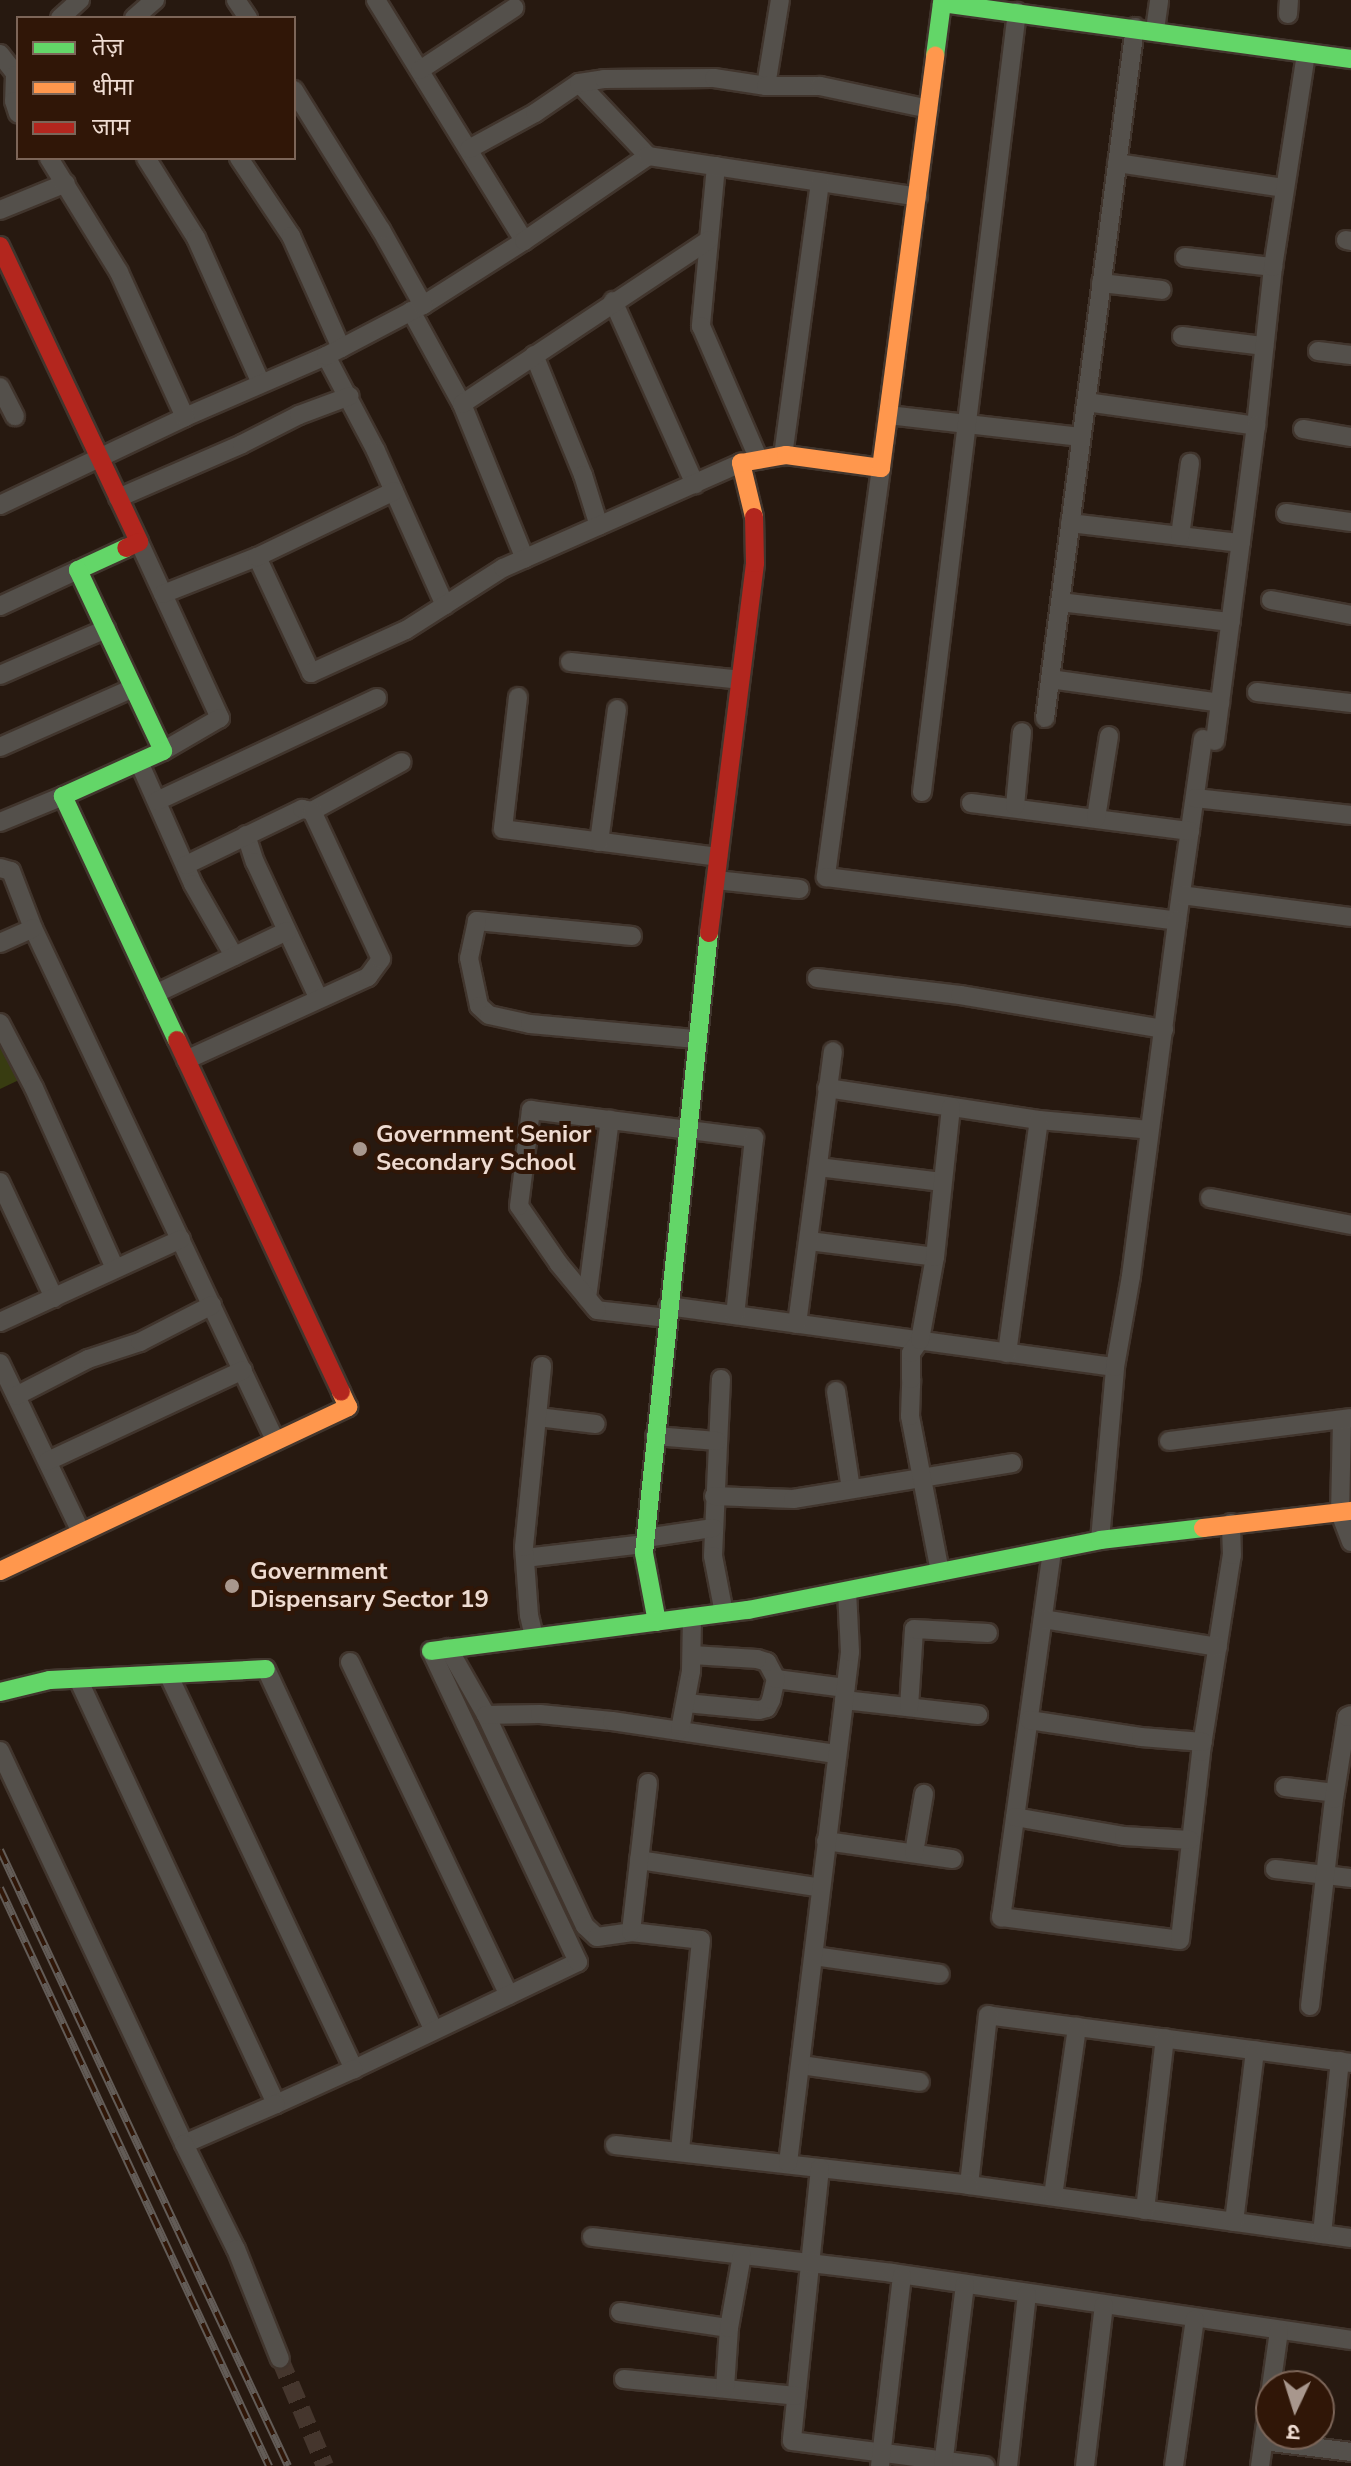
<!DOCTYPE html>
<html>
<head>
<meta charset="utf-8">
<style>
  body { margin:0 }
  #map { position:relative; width:1351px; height:2466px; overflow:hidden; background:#271910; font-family:"Nunito Sans","Noto Sans Devanagari",sans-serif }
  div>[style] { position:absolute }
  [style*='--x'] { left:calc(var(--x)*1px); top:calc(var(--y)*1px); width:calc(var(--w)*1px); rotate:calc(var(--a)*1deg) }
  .green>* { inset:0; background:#383c11 }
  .street-tunnel>* { height:18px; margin-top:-9px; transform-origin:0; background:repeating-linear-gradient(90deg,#45362d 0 18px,transparent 0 27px) }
  .roads { filter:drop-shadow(2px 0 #41352d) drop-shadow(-2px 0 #41352d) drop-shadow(0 2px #41352d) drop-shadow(0 -2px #41352d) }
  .street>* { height:18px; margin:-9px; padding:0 9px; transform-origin:9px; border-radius:9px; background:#54504b }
  .fast>* { height:18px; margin:-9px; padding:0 9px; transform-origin:9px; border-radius:9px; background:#63d668 }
  .slow>* { height:18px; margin:-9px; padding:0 9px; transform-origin:9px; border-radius:9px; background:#ff974d }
  .jam>* { height:18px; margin:-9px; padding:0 9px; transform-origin:9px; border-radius:9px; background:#b3261e }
  .rail>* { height:8px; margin-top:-4px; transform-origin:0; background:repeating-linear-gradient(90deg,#301607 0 15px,#635c57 0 30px); box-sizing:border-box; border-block:2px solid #635c57 }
  .dots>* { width:22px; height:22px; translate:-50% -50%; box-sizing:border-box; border:4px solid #301607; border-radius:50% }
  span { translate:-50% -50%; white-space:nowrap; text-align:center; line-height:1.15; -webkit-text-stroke:8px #301607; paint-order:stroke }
  .poi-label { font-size:24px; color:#eedbd1; font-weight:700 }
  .left { translate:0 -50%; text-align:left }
  .legend { position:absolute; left:16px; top:16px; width:280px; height:144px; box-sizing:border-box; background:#301607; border:2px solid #7c6558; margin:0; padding:10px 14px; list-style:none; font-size:24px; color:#eedbd1 }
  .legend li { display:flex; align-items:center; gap:16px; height:40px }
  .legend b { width:40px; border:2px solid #7c6558 }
  .north { position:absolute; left:1255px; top:2370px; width:80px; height:80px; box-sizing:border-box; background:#301607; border:2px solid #7c6558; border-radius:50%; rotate:184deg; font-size:22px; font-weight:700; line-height:32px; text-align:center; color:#eedbd1 }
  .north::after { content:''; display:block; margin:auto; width:28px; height:36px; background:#a8978d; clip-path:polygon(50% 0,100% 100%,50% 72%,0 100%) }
</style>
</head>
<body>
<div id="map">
  <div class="green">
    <div style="clip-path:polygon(0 1035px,21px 1079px,0 1089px)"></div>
  </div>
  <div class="street-tunnel">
    <div style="--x:280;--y:2359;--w:116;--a:67.2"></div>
  </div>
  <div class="roads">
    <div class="street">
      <div style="--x:236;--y:0;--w:22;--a:56"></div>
      <div style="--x:376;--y:0;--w:283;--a:58.4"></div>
      <div style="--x:524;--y:241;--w:120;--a:147.6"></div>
      <div style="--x:1288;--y:14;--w:14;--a:-86"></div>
      <div style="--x:60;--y:18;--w:27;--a:-42"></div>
      <div style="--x:134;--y:18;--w:28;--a:-41"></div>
      <div style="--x:1155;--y:30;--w:30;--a:-82"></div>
      <div style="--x:0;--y:54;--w:29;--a:52"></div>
      <div style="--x:420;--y:70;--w:113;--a:-33.4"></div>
      <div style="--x:15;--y:75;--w:26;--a:92"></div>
      <div style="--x:14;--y:101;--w:13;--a:72"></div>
      <div style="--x:579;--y:83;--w:100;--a:46.6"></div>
      <div style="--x:766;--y:86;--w:87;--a:-80.8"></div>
      <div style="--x:469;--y:149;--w:75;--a:-28.6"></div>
      <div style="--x:535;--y:113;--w:53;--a:-34.3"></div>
      <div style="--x:579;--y:83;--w:25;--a:-9"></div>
      <div style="--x:604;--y:79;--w:110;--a:-0.5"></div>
      <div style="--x:714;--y:78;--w:53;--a:8.7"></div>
      <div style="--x:766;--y:86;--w:54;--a:0"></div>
      <div style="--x:820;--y:86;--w:111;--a:11.9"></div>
      <div style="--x:146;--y:158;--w:94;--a:58"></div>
      <div style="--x:196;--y:238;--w:159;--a:65.9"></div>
      <div style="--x:239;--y:158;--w:94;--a:56.3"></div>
      <div style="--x:291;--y:236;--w:123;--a:65.9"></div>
      <div style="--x:1117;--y:163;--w:169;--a:8.5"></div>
      <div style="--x:716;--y:166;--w:161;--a:95.4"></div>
      <div style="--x:701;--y:326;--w:146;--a:66.6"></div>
      <div style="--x:0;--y:210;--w:71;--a:-22.2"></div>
      <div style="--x:1346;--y:240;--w:5;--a:11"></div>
      <div style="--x:524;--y:241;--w:150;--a:-34.4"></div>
      <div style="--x:648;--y:156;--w:273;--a:8.6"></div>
      <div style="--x:1185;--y:257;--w:89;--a:6.5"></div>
      <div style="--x:1101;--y:283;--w:61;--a:6.5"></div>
      <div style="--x:613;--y:301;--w:201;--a:65.9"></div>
      <div style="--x:411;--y:311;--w:106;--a:61.3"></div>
      <div style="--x:462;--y:404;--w:167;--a:67.9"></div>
      <div style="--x:1182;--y:336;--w:83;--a:7"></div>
      <div style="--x:1318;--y:351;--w:33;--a:7"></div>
      <div style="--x:534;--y:355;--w:130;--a:67.8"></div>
      <div style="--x:583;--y:475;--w:53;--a:72.6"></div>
      <div style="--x:326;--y:356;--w:107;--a:62.2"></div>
      <div style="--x:376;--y:451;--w:169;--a:65.9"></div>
      <div style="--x:0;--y:387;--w:33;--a:63"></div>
      <div style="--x:1086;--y:402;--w:172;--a:8"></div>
      <div style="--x:1256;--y:426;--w:160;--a:-83.9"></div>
      <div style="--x:1273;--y:267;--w:216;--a:-81.2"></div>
      <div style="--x:462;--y:404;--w:296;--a:-33.6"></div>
      <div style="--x:888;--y:415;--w:194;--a:6.5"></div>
      <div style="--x:185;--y:417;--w:154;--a:-23.4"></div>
      <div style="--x:326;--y:356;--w:110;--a:-27.7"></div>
      <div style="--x:423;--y:305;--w:86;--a:-119.2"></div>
      <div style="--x:381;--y:230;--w:165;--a:-121.9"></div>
      <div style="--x:1303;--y:429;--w:49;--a:9.5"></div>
      <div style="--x:783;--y:456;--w:276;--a:-82.3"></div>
      <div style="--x:881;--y:468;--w:413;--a:97.7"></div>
      <div style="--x:826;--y:877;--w:354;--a:7.1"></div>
      <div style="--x:1177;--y:921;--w:184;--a:-81.9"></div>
      <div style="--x:118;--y:498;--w:135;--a:-23.5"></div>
      <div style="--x:242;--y:444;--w:64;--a:-27"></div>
      <div style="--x:299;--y:415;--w:54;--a:-20.4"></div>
      <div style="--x:0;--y:505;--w:205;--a:-25.4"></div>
      <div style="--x:185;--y:417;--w:159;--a:-114.5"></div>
      <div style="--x:119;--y:272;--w:134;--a:-121.6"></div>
      <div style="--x:1286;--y:513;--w:66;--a:7.9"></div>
      <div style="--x:1070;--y:523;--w:172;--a:6.7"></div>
      <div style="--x:1180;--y:536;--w:74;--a:-82.2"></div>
      <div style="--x:139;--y:542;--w:194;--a:65.3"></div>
      <div style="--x:220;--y:718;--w:66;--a:149.9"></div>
      <div style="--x:257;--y:557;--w:128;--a:65"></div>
      <div style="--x:311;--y:673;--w:104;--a:-24.4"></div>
      <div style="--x:406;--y:630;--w:115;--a:-32.6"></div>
      <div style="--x:503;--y:568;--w:260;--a:-23.8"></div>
      <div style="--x:163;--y:594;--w:101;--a:-21.5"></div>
      <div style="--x:257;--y:557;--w:152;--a:-25.7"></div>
      <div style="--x:1271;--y:600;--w:81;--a:10.6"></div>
      <div style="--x:1060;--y:602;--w:172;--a:6.7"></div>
      <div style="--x:0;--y:606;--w:86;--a:-24.8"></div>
      <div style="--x:570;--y:662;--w:171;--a:6"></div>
      <div style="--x:0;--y:675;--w:116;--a:-23.5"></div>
      <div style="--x:1050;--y:679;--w:172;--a:8"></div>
      <div style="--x:1257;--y:692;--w:95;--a:6.7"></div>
      <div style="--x:518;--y:697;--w:133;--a:96.5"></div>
      <div style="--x:503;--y:829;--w:217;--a:7.4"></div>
      <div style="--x:1045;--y:718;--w:697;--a:-82.58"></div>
      <div style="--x:1215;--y:741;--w:318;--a:-82.6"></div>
      <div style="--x:0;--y:747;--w:145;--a:-23.9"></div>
      <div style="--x:139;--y:762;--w:133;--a:66.1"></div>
      <div style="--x:193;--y:884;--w:83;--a:60.3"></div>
      <div style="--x:922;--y:792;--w:786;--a:-83.06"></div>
      <div style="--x:1195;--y:798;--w:157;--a:6.2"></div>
      <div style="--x:157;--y:801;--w:243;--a:-25.1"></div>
      <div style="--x:971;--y:803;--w:221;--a:7.3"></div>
      <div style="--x:1015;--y:806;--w:74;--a:-84.6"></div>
      <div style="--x:1096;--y:818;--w:83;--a:-81"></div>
      <div style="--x:0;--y:822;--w:68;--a:-22.4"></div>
      <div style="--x:246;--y:835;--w:28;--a:72"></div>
      <div style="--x:255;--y:862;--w:151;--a:65"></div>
      <div style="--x:599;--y:842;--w:134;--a:-82.3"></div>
      <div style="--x:186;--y:865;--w:129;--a:-25.8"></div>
      <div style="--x:302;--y:809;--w:10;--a:11"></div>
      <div style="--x:312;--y:811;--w:102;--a:-28.6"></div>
      <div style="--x:0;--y:868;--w:11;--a:15"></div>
      <div style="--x:11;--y:871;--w:61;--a:68.9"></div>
      <div style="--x:33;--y:928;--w:566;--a:64.7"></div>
      <div style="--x:716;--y:880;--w:84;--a:6.1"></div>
      <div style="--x:1181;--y:895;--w:171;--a:7.4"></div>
      <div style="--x:632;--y:936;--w:156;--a:-174.5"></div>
      <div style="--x:477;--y:921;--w:38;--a:102"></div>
      <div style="--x:469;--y:958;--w:49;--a:78.2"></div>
      <div style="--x:479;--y:1006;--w:13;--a:42"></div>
      <div style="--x:489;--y:1015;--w:42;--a:12.4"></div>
      <div style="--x:530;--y:1024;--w:167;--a:5.2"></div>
      <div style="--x:0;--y:943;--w:36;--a:-24"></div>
      <div style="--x:817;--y:978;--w:144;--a:6.8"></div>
      <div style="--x:960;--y:995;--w:207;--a:9.5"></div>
      <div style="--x:155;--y:994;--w:146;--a:-25.5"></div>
      <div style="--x:0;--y:1023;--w:73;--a:62.4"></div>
      <div style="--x:34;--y:1088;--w:197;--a:65.8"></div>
      <div style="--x:186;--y:1060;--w:200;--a:-24.5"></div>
      <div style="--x:368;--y:977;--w:22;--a:-54"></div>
      <div style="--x:381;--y:959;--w:163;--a:-115"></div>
      <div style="--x:827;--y:1088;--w:214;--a:8.6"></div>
      <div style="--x:1039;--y:1120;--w:111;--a:5.1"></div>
      <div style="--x:818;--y:1167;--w:125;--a:6.9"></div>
      <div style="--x:0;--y:1182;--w:128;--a:65"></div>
      <div style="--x:1210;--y:1198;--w:144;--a:10.8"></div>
      <div style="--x:809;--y:1241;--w:127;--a:7.2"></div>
      <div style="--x:587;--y:1298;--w:180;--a:-82.7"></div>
      <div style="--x:668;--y:1306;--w:451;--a:7.8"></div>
      <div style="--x:667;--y:1318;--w:70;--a:-173.5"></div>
      <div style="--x:597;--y:1310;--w:60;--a:-129.6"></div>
      <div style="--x:559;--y:1264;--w:70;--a:-124.6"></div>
      <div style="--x:519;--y:1206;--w:97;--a:-82.9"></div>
      <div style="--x:531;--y:1110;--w:225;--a:7.2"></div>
      <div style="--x:754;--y:1138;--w:178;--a:96.1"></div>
      <div style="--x:0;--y:1322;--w:199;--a:-24.6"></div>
      <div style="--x:797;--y:1324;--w:275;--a:-82.5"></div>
      <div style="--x:1007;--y:1353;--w:235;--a:-82.2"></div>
      <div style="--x:0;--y:1363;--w:187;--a:64.4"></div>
      <div style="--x:721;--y:1379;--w:177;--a:92.6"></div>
      <div style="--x:713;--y:1556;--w:58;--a:79.1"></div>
      <div style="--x:836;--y:1391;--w:99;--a:81.3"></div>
      <div style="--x:16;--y:1396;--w:81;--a:-27.2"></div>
      <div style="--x:88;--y:1359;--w:55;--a:-18.1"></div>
      <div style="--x:140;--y:1342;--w:81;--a:-27.2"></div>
      <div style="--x:538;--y:1417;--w:58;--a:6.9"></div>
      <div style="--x:1342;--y:1420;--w:93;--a:91.2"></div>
      <div style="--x:1340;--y:1513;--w:31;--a:69"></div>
      <div style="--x:655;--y:1436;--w:62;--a:4.6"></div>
      <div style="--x:1169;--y:1441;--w:183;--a:-7.2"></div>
      <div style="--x:48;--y:1461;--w:215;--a:-25"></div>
      <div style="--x:714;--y:1496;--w:79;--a:2.2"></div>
      <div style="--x:793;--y:1499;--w:222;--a:-9.3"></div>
      <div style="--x:646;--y:1538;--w:68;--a:-8.5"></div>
      <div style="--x:1100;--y:1540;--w:174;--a:-85"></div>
      <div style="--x:1115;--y:1367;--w:92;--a:-80"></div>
      <div style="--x:1131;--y:1276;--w:358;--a:-82.6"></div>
      <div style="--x:1052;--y:1551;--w:370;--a:97.9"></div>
      <div style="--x:1001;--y:1917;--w:180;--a:7.3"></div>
      <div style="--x:1180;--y:1940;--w:189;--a:-83.6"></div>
      <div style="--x:1201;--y:1752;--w:199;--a:-81.1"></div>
      <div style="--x:1232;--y:1555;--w:32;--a:-92"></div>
      <div style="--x:525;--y:1558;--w:121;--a:-6.7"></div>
      <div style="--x:940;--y:1572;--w:159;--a:-100.9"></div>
      <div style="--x:910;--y:1416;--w:37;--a:-88"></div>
      <div style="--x:911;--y:1379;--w:26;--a:-90"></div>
      <div style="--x:911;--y:1353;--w:16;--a:-55"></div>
      <div style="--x:920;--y:1340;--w:84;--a:-79.8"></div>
      <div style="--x:935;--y:1257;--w:151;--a:-83.9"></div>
      <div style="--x:1043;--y:1619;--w:177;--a:9.1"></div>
      <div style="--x:534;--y:1637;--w:23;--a:-103"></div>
      <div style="--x:529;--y:1615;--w:68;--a:-94.2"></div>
      <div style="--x:524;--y:1547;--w:182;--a:-84.3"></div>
      <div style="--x:448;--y:1648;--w:77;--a:60.4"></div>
      <div style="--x:486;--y:1715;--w:233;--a:64.9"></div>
      <div style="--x:585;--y:1926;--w:16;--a:43"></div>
      <div style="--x:597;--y:1937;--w:34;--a:-8"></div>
      <div style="--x:631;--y:1932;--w:70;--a:6.5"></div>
      <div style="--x:701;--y:1940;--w:212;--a:95.7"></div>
      <div style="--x:350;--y:1662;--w:369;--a:64.5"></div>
      <div style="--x:266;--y:1669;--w:397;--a:65.1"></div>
      <div style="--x:168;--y:1674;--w:437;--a:64.8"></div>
      <div style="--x:354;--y:2069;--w:248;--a:-25.5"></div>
      <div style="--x:578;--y:1962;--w:344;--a:-115.3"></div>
      <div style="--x:78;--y:1679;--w:469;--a:65"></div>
      <div style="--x:276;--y:2104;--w:85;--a:-24.2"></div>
      <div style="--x:776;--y:1679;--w:70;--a:7.4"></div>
      <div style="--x:844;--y:1700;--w:135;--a:6.4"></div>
      <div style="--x:686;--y:1703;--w:73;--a:5.5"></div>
      <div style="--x:759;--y:1710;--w:8;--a:-14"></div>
      <div style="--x:767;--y:1708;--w:9;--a:-63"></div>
      <div style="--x:771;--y:1700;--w:22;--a:-77"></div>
      <div style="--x:776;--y:1679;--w:19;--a:-118"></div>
      <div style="--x:767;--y:1662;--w:10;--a:-163"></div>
      <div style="--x:757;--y:1659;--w:65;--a:-176.5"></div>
      <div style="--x:909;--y:1707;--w:78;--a:-86.3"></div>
      <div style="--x:914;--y:1629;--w:74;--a:3.1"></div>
      <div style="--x:486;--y:1715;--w:54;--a:-1.1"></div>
      <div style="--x:540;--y:1714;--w:72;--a:5.6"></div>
      <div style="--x:612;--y:1721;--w:226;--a:8.4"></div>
      <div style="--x:1029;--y:1720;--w:113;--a:8.6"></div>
      <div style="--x:1141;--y:1737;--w:62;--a:4.6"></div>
      <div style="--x:680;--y:1730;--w:60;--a:-79.4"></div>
      <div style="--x:691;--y:1671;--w:54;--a:-88.9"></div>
      <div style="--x:0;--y:1751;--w:434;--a:64.9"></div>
      <div style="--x:184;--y:2144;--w:100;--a:-23.5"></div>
      <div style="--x:1285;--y:1787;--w:50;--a:6.8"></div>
      <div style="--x:1015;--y:1817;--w:111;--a:9.9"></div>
      <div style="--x:1124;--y:1836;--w:66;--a:3.5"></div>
      <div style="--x:826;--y:1841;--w:128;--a:8.1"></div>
      <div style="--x:914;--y:1853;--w:60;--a:-80.4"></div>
      <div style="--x:639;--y:1860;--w:184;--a:8.7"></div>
      <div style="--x:1275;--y:1869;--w:77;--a:6.8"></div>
      <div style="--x:631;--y:1932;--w:150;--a:-83.5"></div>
      <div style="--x:814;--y:1956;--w:127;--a:8.1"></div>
      <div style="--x:1310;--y:2006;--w:208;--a:-83.4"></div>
      <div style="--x:1334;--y:1799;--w:83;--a:-81"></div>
      <div style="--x:1347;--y:1717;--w:4;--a:-27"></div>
      <div style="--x:1351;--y:2063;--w:366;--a:-172.5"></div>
      <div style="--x:988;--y:2015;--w:171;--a:96.4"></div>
      <div style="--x:969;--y:2185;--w:386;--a:7.9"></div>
      <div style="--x:801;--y:2065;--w:120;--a:8.1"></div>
      <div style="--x:184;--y:2144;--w:117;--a:63.7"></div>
      <div style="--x:236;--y:2249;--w:118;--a:68.2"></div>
      <div style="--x:615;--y:2145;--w:356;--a:6.4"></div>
      <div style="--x:788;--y:2163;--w:515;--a:-83.08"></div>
      <div style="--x:850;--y:1652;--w:61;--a:-92.8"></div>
      <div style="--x:820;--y:2168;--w:274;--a:95.9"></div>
      <div style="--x:792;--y:2441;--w:195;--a:7.4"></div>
      <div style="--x:1053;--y:2196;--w:171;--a:-81.9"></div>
      <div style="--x:1145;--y:2210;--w:173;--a:-83.4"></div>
      <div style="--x:1234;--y:2222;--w:173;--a:-83"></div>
      <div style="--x:1322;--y:2234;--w:174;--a:-84.1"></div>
      <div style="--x:592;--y:2237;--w:302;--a:6.8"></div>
      <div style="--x:892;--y:2273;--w:464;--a:8.3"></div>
      <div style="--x:620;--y:2312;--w:110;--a:8.4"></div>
      <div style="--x:624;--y:2379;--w:173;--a:5.6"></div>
      <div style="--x:725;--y:2388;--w:60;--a:-86.2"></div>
      <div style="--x:729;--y:2328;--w:74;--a:-79.9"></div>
      <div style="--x:1264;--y:2441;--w:88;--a:7.2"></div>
      <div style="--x:880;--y:2466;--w:192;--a:-83.4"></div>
      <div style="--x:943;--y:2466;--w:183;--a:-83.1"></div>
      <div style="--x:1008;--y:2466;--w:173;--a:-83.7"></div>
      <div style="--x:1085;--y:2466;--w:162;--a:-83.3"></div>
      <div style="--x:1174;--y:2466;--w:148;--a:-81.9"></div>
      <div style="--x:1260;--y:2466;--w:137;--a:-82"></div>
    </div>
    <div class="fast">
      <div style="--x:935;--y:56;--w:53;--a:-82.5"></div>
      <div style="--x:942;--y:3;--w:413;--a:7.8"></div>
      <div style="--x:126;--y:548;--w:53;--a:155.4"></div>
      <div style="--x:78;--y:570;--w:200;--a:64.8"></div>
      <div style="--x:163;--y:751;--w:110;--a:155.8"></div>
      <div style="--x:63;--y:796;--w:269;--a:65"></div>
      <div style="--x:657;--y:1622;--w:70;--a:-100.7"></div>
      <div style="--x:644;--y:1553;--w:623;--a:-84.02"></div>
      <div style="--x:431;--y:1651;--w:320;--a:-7.4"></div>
      <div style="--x:748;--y:1610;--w:359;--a:-11.2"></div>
      <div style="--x:1100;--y:1540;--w:104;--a:-6.6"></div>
      <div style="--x:0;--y:1692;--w:51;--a:-13.5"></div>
      <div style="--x:50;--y:1680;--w:216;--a:-2.9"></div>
    </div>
    <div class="slow">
      <div style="--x:754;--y:517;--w:56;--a:-103.5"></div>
      <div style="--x:741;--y:463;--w:46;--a:-10.1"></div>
      <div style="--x:786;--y:455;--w:96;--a:7.8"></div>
      <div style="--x:881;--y:468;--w:416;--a:-82.5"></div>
      <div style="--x:1203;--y:1528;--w:149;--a:-6.6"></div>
      <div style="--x:0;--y:1571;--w:385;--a:-25.2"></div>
      <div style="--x:348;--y:1407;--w:17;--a:-115"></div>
    </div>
    <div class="jam">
      <div style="--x:0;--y:246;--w:327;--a:64.8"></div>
      <div style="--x:139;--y:542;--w:14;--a:155"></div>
      <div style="--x:709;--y:933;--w:373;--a:-82.9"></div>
      <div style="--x:755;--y:563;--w:46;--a:-91.2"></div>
      <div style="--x:177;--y:1040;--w:388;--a:65"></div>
    </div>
  </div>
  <div class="rail">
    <div style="--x:0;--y:1850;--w:680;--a:64.94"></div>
    <div style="--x:0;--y:1888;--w:638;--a:65.04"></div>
  </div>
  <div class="dots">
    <div style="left:360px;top:1149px;background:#a8978d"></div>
    <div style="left:232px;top:1586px;background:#a8978d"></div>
  </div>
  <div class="poi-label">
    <span class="left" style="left:376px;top:1149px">Government Senior<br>Secondary School</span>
    <span class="left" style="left:250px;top:1586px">Government<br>Dispensary Sector 19</span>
  </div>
  <ul class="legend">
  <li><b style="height:10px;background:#63d668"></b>तेज़</li>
  <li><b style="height:10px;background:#ff974d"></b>धीमा</li>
  <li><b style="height:10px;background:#b3261e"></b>जाम</li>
  </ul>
  <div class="north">उ</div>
</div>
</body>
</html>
